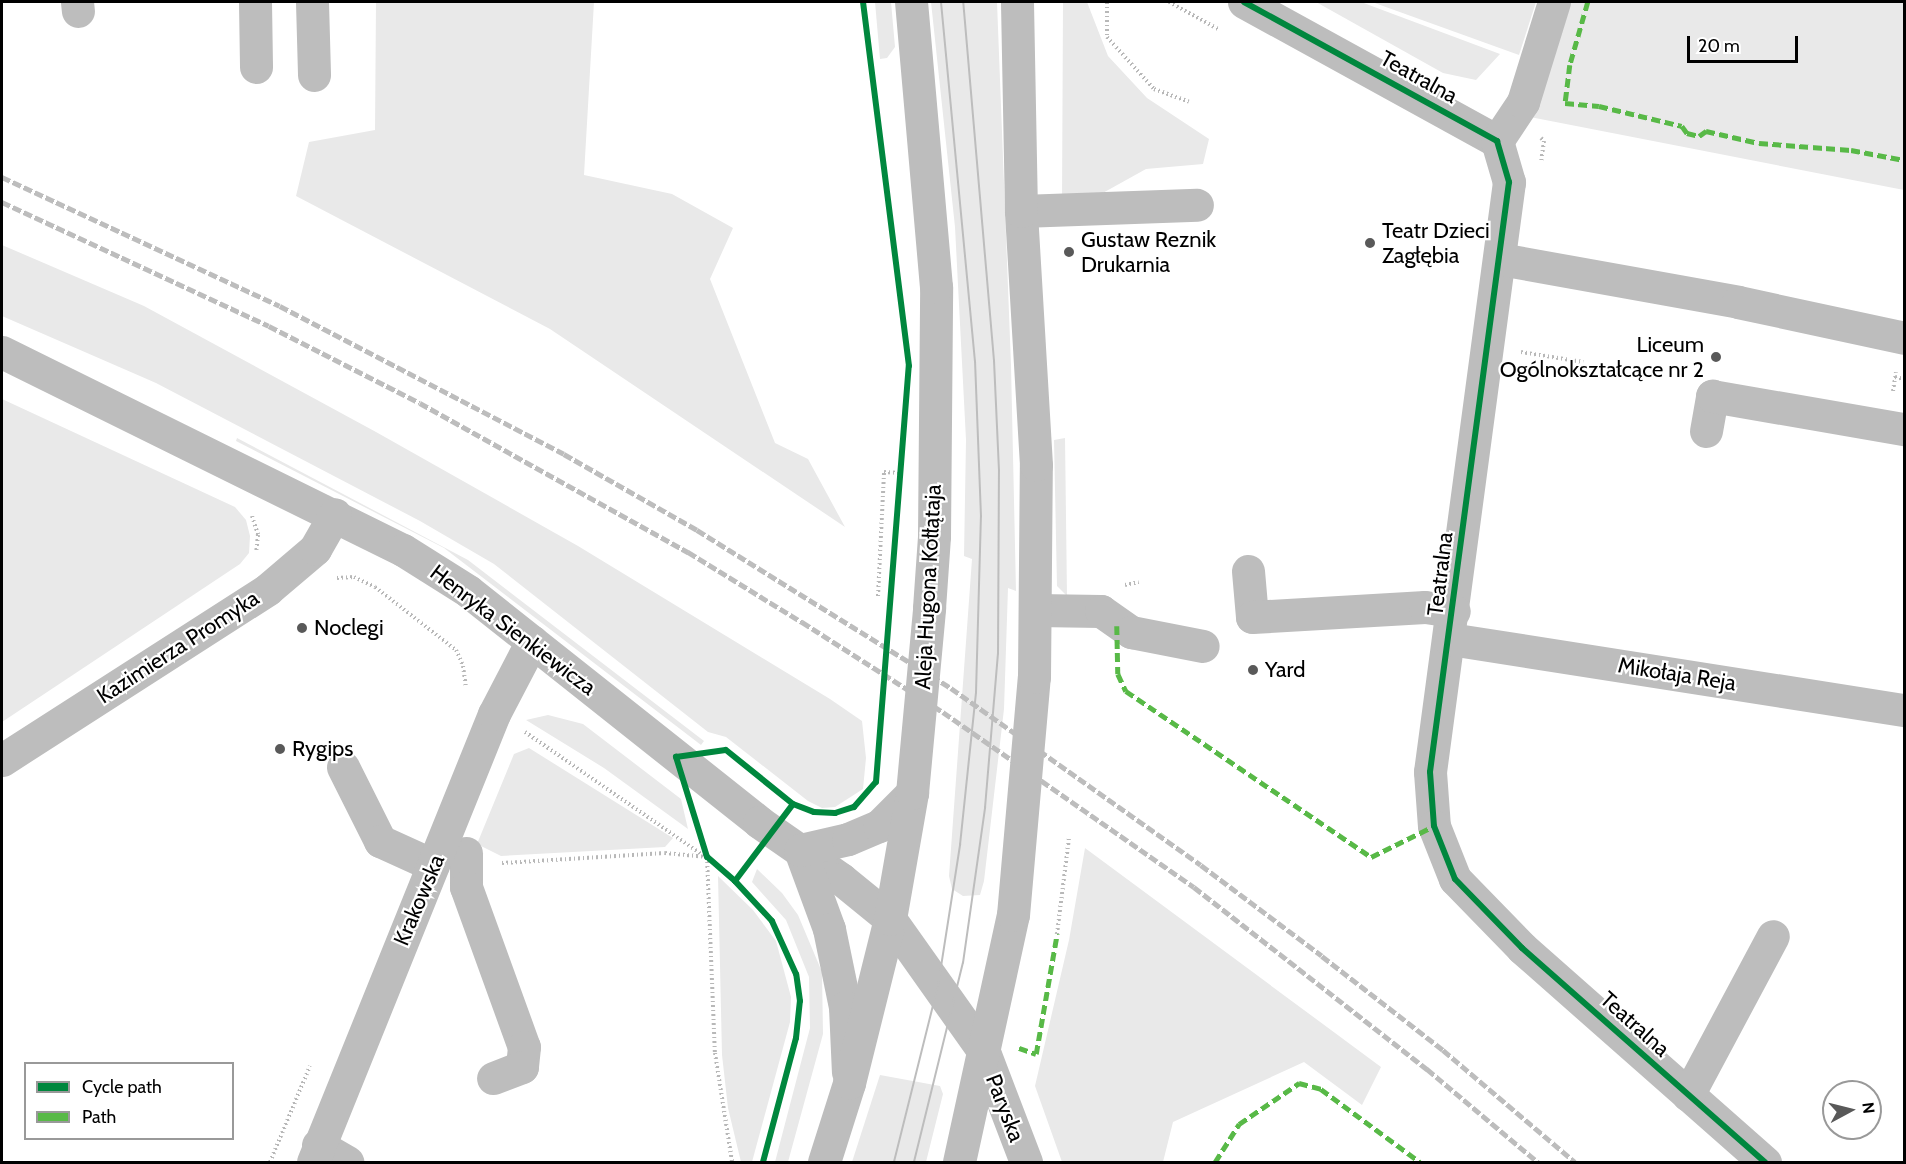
<!DOCTYPE html>
<html>
<head>
<meta charset="utf-8">
<style>
  body { margin:0 }
  #map { position:relative; width:1906px; height:1164px; overflow:hidden; background:#fff; font-family:Cabin,sans-serif }
  div>[style] { position:absolute }
  [style*='--x'] { left:calc(var(--x)*1px); top:calc(var(--y)*1px); width:calc(var(--w)*1px); rotate:calc(var(--a)*1deg) }
  .green>* { inset:0; background:#e9e9e9 }
  .path>* { height:4px; margin-top:-2px; transform-origin:0; background:repeating-linear-gradient(90deg,#b8b8b8 0 1.5px,transparent 0 4.5px) }
  .minor>* { height:33px; margin:-16.5px; padding:0 16.5px; transform-origin:16.5px; border-radius:16.5px; background:#bdbdbd }
  .major>* { height:33px; margin:-16.5px; padding:0 16.5px; transform-origin:16.5px; border-radius:16.5px; background:#bdbdbd }
  .tram>* { height:1.5px; margin:-0.75px; padding:0 0.75px; transform-origin:0.75px; border-radius:0.75px; background:#bdbdbd }
  .rail>* { height:4.5px; margin-top:-2.25px; transform-origin:0; background:repeating-linear-gradient(90deg,#bdbdbd 0 9px,transparent 0 12px) }
  .quiet>* { height:4.5px; margin-top:-2.25px; transform-origin:0; background:repeating-linear-gradient(90deg,#58b947 0 9px,transparent 0 13.5px) }
  .cycleway>* { height:6px; margin:-3px; padding:0 3px; transform-origin:3px; border-radius:3px; background:#00873e }
  .dots>* { width:16px; height:16px; translate:-50% -50%; box-sizing:border-box; border:3px solid #fff; border-radius:50% }
  span { translate:-50% -50%; white-space:nowrap; text-align:center; line-height:1.15; -webkit-text-stroke:4.5px #fff; paint-order:stroke }
  .street-label { font-size:22px; color:#000 }
  .poi-label { font-size:22px; color:#000 }
  .left { translate:0 -50%; text-align:left }
  .right { translate:-100% -50%; text-align:right }
  .frame { position:absolute; inset:0; border:3px solid #000; pointer-events:none }
  .legend { position:absolute; left:24px; top:1062px; width:210px; height:78px; box-sizing:border-box; background:#fff; border:2px solid #999; margin:0; padding:8px 10px; list-style:none; font-size:18px; color:#000 }
  .legend li { display:flex; align-items:center; gap:12px; height:30px }
  .legend b { width:30px; border:2px solid #999 }
  .north { position:absolute; left:1822px; top:1080px; width:60px; height:60px; box-sizing:border-box; background:#fff; border:2px solid #999; border-radius:50%; rotate:83deg; font-size:16px; font-weight:700; line-height:24px; text-align:center; color:#000 }
  .north::after { content:''; display:block; margin:auto; width:21px; height:27px; background:#595959; clip-path:polygon(50% 0,100% 100%,50% 72%,0 100%) }
  .scale { position:absolute; left:1687px; top:36px; width:111px; height:27px; box-sizing:border-box; border:3px solid #000; border-top:0; padding-left:8px; font-size:18px; line-height:21px; white-space:nowrap; color:#000; -webkit-text-stroke:4px #fff; paint-order:stroke }
</style>
</head>
<body>
<div id="map">
  <div class="green">
    <div style="clip-path:polygon(376px 2px,594px 2px,584px 175px,672px 194px,733px 228px,710px 279px,775px 443px,808px 459px,845px 527px,550px 329px,296px 196px,309px 142px,375px 130px)"></div>
    <div style="clip-path:polygon(875px 2px,891px 2px,895px 47px,887px 58px,880px 59px)"></div>
    <div style="clip-path:polygon(931px 2px,997px 2px,1011px 365px,1016px 591px,1008px 588px,1004px 709px,984px 881px,980px 895px,963px 896px,952px 889px,949px 876px,972px 559px,964px 556px,966px 440px,955px 227px)"></div>
    <div style="clip-path:polygon(1063px 2px,1087px 2px,1108px 56px,1147px 98px,1209px 139px,1203px 164px,1146px 169px,1092px 199px,1062px 201px)"></div>
    <div style="clip-path:polygon(1316px 2px,1361px 2px,1500px 54px,1476px 80px,1443px 73px)"></div>
    <div style="clip-path:polygon(1372px 2px,1536px 2px,1519px 55px)"></div>
    <div style="clip-path:polygon(1566px 2px,1904px 2px,1904px 190px,1530px 117px)"></div>
    <div style="clip-path:polygon(2px 245px,144px 306px,376px 432px,578px 546px,830px 699px,862px 721px,866px 758px,863px 789px,835px 807px,822px 808px,808px 801px,726px 737px,708px 732px,494px 564px,420px 521px,156px 383px,2px 316px)"></div>
    <div style="clip-path:polygon(2px 399px,235px 507px,246px 520px,250px 536px,249px 553px,240px 564px,2px 722px)"></div>
    <div style="clip-path:polygon(237px 438px,468px 560px,704px 741px,701px 745px,444px 548px,236px 441px)"></div>
    <div style="clip-path:polygon(1065px 438px,1067px 596px,1057px 586px,1054px 440px)"></div>
    <div style="clip-path:polygon(548px 715px,583px 724px,681px 799px,688px 829px,604px 768px,526px 720px)"></div>
    <div style="clip-path:polygon(529px 748px,673px 838px,665px 847px,501px 856px,477px 844px,514px 754px)"></div>
    <div style="clip-path:polygon(1085px 848px,1381px 1067px,1362px 1105px,1304px 1062px,1173px 1122px,1163px 1162px,1062px 1162px,1035px 1086px,1069px 940px)"></div>
    <div style="clip-path:polygon(757px 869px,782px 893px,798px 915px,822px 972px,823px 1034px,788px 1162px,775px 1162px,810px 1028px,809px 977px,786px 920px,752px 882px)"></div>
    <div style="clip-path:polygon(718px 876px,753px 910px,776px 941px,791px 997px,790px 1022px,752px 1162px,741px 1162px,728px 1108px,722px 1055px)"></div>
    <div style="clip-path:polygon(880px 1075px,940px 1086px,943px 1094px,926px 1162px,852px 1162px)"></div>
  </div>
  <div class="path">
    <div style="--x:1107;--y:2;--w:35;--a:90"></div>
    <div style="--x:1107;--y:37;--w:70;--a:47.9"></div>
    <div style="--x:1154;--y:89;--w:37;--a:20"></div>
    <div style="--x:1169;--y:2;--w:56;--a:28.9"></div>
    <div style="--x:1541;--y:138;--w:4;--a:45"></div>
    <div style="--x:1544;--y:141;--w:21;--a:98"></div>
    <div style="--x:1521;--y:352;--w:63;--a:9.2"></div>
    <div style="--x:1895;--y:377;--w:9;--a:13"></div>
    <div style="--x:1893;--y:391;--w:19;--a:-81"></div>
    <div style="--x:252;--y:516;--w:20;--a:72"></div>
    <div style="--x:258;--y:535;--w:18;--a:96"></div>
    <div style="--x:337;--y:578;--w:17;--a:-3"></div>
    <div style="--x:354;--y:577;--w:23;--a:25"></div>
    <div style="--x:375;--y:587;--w:103;--a:37.9"></div>
    <div style="--x:456;--y:650;--w:17;--a:66"></div>
    <div style="--x:463;--y:666;--w:22;--a:82"></div>
    <div style="--x:1125;--y:585;--w:14;--a:-12"></div>
    <div style="--x:878;--y:596;--w:124;--a:-87.2"></div>
    <div style="--x:884;--y:472;--w:16;--a:4"></div>
    <div style="--x:525;--y:732;--w:218;--a:34.7"></div>
    <div style="--x:502;--y:863;--w:163;--a:-3.5"></div>
    <div style="--x:665;--y:853;--w:42;--a:5.4"></div>
    <div style="--x:707;--y:857;--w:196;--a:87.7"></div>
    <div style="--x:715;--y:1053;--w:110;--a:81.1"></div>
    <div style="--x:1057;--y:934;--w:97;--a:-82.9"></div>
    <div style="--x:270;--y:1162;--w:104;--a:-67.4"></div>
  </div>
  <div class="minor">
    <div style="--x:77;--y:2;--w:9;--a:84"></div>
    <div style="--x:255;--y:2;--w:65;--a:89.1"></div>
    <div style="--x:312;--y:2;--w:73;--a:88.4"></div>
    <div style="--x:1244;--y:2;--w:289;--a:28.8"></div>
    <div style="--x:1497;--y:141;--w:43;--a:73.7"></div>
    <div style="--x:1509;--y:182;--w:595;--a:97.63"></div>
    <div style="--x:1430;--y:772;--w:54;--a:85.8"></div>
    <div style="--x:1434;--y:826;--w:57;--a:68.4"></div>
    <div style="--x:1455;--y:879;--w:96;--a:45.8"></div>
    <div style="--x:1522;--y:948;--w:324;--a:41.4"></div>
    <div style="--x:1497;--y:141;--w:47;--a:-56.3"></div>
    <div style="--x:1523;--y:102;--w:105;--a:-72.8"></div>
    <div style="--x:1021;--y:211;--w:176;--a:-2"></div>
    <div style="--x:1500;--y:259;--w:242;--a:10.2"></div>
    <div style="--x:1738;--y:302;--w:170;--a:12.2"></div>
    <div style="--x:2;--y:352;--w:447;--a:26.3"></div>
    <div style="--x:403;--y:550;--w:77;--a:32.2"></div>
    <div style="--x:468;--y:591;--w:372;--a:38.4"></div>
    <div style="--x:759;--y:822;--w:100;--a:34.8"></div>
    <div style="--x:841;--y:879;--w:63;--a:39.2"></div>
    <div style="--x:890;--y:919;--w:163;--a:54.7"></div>
    <div style="--x:984;--y:1052;--w:118;--a:69.1"></div>
    <div style="--x:1706;--y:431;--w:36;--a:-80"></div>
    <div style="--x:1712;--y:396;--w:195;--a:9.8"></div>
    <div style="--x:1248;--y:571;--w:46;--a:85"></div>
    <div style="--x:1252;--y:617;--w:173;--a:-3.3"></div>
    <div style="--x:1425;--y:607;--w:29;--a:8"></div>
    <div style="--x:1037;--y:610;--w:64;--a:0.9"></div>
    <div style="--x:1101;--y:611;--w:37;--a:35"></div>
    <div style="--x:1131;--y:632;--w:73;--a:11"></div>
    <div style="--x:1450;--y:639;--w:460;--a:8.9"></div>
    <div style="--x:2;--y:760;--w:316;--a:-32.7"></div>
    <div style="--x:268;--y:589;--w:62;--a:-40.4"></div>
    <div style="--x:315;--y:549;--w:40;--a:-60.3"></div>
    <div style="--x:343;--y:767;--w:83;--a:63.4"></div>
    <div style="--x:380;--y:841;--w:58;--a:24.4"></div>
    <div style="--x:800;--y:850;--w:84;--a:69.8"></div>
    <div style="--x:829;--y:929;--w:80;--a:78.4"></div>
    <div style="--x:845;--y:1007;--w:65;--a:87.4"></div>
    <div style="--x:800;--y:850;--w:49;--a:-12.9"></div>
    <div style="--x:848;--y:839;--w:34;--a:-23"></div>
    <div style="--x:879;--y:826;--w:47;--a:-45"></div>
    <div style="--x:466;--y:853;--w:34;--a:90"></div>
    <div style="--x:466;--y:887;--w:170;--a:70.1"></div>
    <div style="--x:524;--y:1047;--w:20;--a:96"></div>
    <div style="--x:522;--y:1067;--w:31;--a:159"></div>
    <div style="--x:1688;--y:1095;--w:180;--a:-61.9"></div>
    <div style="--x:318;--y:1145;--w:34;--a:30"></div>
    <div style="--x:313;--y:1162;--w:483;--a:-68"></div>
    <div style="--x:494;--y:714;--w:82;--a:-62.5"></div>
  </div>
  <div class="major">
    <div style="--x:824;--y:1162;--w:83;--a:-72.4"></div>
    <div style="--x:849;--y:1083;--w:169;--a:-76"></div>
    <div style="--x:890;--y:919;--w:128;--a:-80.1"></div>
    <div style="--x:912;--y:793;--w:186;--a:-84.7"></div>
    <div style="--x:929;--y:608;--w:72;--a:-86"></div>
    <div style="--x:934;--y:536;--w:249;--a:-89.5"></div>
    <div style="--x:936;--y:287;--w:286;--a:-95"></div>
    <div style="--x:959;--y:1162;--w:253;--a:-77.7"></div>
    <div style="--x:1013;--y:915;--w:239;--a:-85"></div>
    <div style="--x:1034;--y:677;--w:212;--a:-89.5"></div>
    <div style="--x:1036;--y:465;--w:254;--a:-93.4"></div>
    <div style="--x:1021;--y:211;--w:209;--a:-91.1"></div>
  </div>
  <div class="tram">
    <div style="--x:894;--y:1162;--w:181;--a:-76"></div>
    <div style="--x:938;--y:986;--w:143;--a:-81.1"></div>
    <div style="--x:960;--y:845;--w:153;--a:-84"></div>
    <div style="--x:976;--y:693;--w:176;--a:-88.4"></div>
    <div style="--x:981;--y:517;--w:155;--a:-92.2"></div>
    <div style="--x:975;--y:362;--w:362;--a:-95.4"></div>
    <div style="--x:914;--y:1162;--w:205;--a:-76.2"></div>
    <div style="--x:963;--y:963;--w:157;--a:-81.9"></div>
    <div style="--x:985;--y:808;--w:155;--a:-85.2"></div>
    <div style="--x:998;--y:654;--w:183;--a:-89.7"></div>
    <div style="--x:999;--y:471;--w:110;--a:-92.6"></div>
    <div style="--x:994;--y:361;--w:360;--a:-94.9"></div>
  </div>
  <div class="rail">
    <div style="--x:2;--y:177;--w:306;--a:24.9"></div>
    <div style="--x:280;--y:306;--w:320;--a:27.5"></div>
    <div style="--x:564;--y:454;--w:153;--a:29.7"></div>
    <div style="--x:697;--y:530;--w:299;--a:31.9"></div>
    <div style="--x:951;--y:688;--w:306;--a:35.3"></div>
    <div style="--x:1201;--y:865;--w:151;--a:36.9"></div>
    <div style="--x:1322;--y:956;--w:153;--a:37.8"></div>
    <div style="--x:1443;--y:1050;--w:173;--a:40.3"></div>
    <div style="--x:2;--y:202;--w:294;--a:24.9"></div>
    <div style="--x:269;--y:326;--w:169;--a:27"></div>
    <div style="--x:420;--y:403;--w:307;--a:29.1"></div>
    <div style="--x:688;--y:552;--w:134;--a:31.6"></div>
    <div style="--x:802;--y:622;--w:167;--a:32.6"></div>
    <div style="--x:943;--y:712;--w:306;--a:34.9"></div>
    <div style="--x:1194;--y:887;--w:296;--a:38"></div>
    <div style="--x:1427;--y:1069;--w:145;--a:40"></div>
  </div>
  <div class="quiet">
    <div style="--x:1588;--y:2;--w:66;--a:105.9"></div>
    <div style="--x:1570;--y:65;--w:38;--a:97"></div>
    <div style="--x:1565;--y:103;--w:34;--a:5"></div>
    <div style="--x:1599;--y:106;--w:85;--a:13.5"></div>
    <div style="--x:1682;--y:126;--w:9;--a:54"></div>
    <div style="--x:1687;--y:133;--w:12;--a:14"></div>
    <div style="--x:1699;--y:136;--w:9;--a:-36"></div>
    <div style="--x:1706;--y:131;--w:54;--a:12.8"></div>
    <div style="--x:1759;--y:143;--w:92;--a:4.4"></div>
    <div style="--x:1851;--y:150;--w:54;--a:10.7"></div>
    <div style="--x:1117;--y:626;--w:48;--a:88.8"></div>
    <div style="--x:1118;--y:674;--w:19;--a:65"></div>
    <div style="--x:1126;--y:691;--w:296;--a:34.1"></div>
    <div style="--x:1371;--y:857;--w:70;--a:-26.2"></div>
    <div style="--x:1019;--y:1048;--w:18;--a:19"></div>
    <div style="--x:1036;--y:1054;--w:122;--a:-80.1"></div>
    <div style="--x:1215;--y:1162;--w:45;--a:-57.7"></div>
    <div style="--x:1239;--y:1124;--w:73;--a:-34.3"></div>
    <div style="--x:1299;--y:1083;--w:23;--a:15"></div>
    <div style="--x:1321;--y:1089;--w:123;--a:36.4"></div>
  </div>
  <div class="cycleway">
    <div style="--x:1244;--y:2;--w:289;--a:28.8"></div>
    <div style="--x:1497;--y:141;--w:43;--a:73.7"></div>
    <div style="--x:1509;--y:182;--w:595;--a:97.63"></div>
    <div style="--x:1430;--y:772;--w:54;--a:85.8"></div>
    <div style="--x:1434;--y:826;--w:57;--a:68.4"></div>
    <div style="--x:1455;--y:879;--w:96;--a:45.8"></div>
    <div style="--x:1522;--y:948;--w:324;--a:41.4"></div>
    <div style="--x:735;--y:881;--w:96;--a:-53"></div>
    <div style="--x:763;--y:1162;--w:128;--a:-75.1"></div>
    <div style="--x:796;--y:1038;--w:37;--a:-84"></div>
    <div style="--x:800;--y:1001;--w:27;--a:-98"></div>
    <div style="--x:796;--y:974;--w:58;--a:-114.4"></div>
    <div style="--x:772;--y:921;--w:54;--a:-132.8"></div>
    <div style="--x:735;--y:881;--w:37;--a:-139"></div>
    <div style="--x:707;--y:857;--w:105;--a:-107.2"></div>
    <div style="--x:676;--y:757;--w:50;--a:-8"></div>
    <div style="--x:726;--y:750;--w:86;--a:38.9"></div>
    <div style="--x:793;--y:804;--w:22;--a:21"></div>
    <div style="--x:814;--y:812;--w:21;--a:3"></div>
    <div style="--x:835;--y:813;--w:20;--a:-18"></div>
    <div style="--x:854;--y:807;--w:33;--a:-49"></div>
    <div style="--x:876;--y:782;--w:417;--a:-85.5"></div>
    <div style="--x:909;--y:366;--w:367;--a:-97.2"></div>
  </div>
  <div class="dots">
    <div style="left:1370px;top:243px;background:#595959"></div>
    <div style="left:1069px;top:252px;background:#595959"></div>
    <div style="left:1716px;top:357px;background:#595959"></div>
    <div style="left:302px;top:628px;background:#595959"></div>
    <div style="left:1253px;top:670px;background:#595959"></div>
    <div style="left:280px;top:749px;background:#595959"></div>
  </div>
  <div class="street-label">
    <span style="left:1419px;top:77px;rotate:29deg">Teatralna</span>
    <span style="left:1440px;top:574px;rotate:-83deg">Teatralna</span>
    <span style="left:928px;top:587px;rotate:-87deg">Aleja Hugona Kołłątaja</span>
    <span style="left:513px;top:630px;rotate:37deg">Henryka Sienkiewicza</span>
    <span style="left:178px;top:647px;rotate:-33deg">Kazimierza Promyka</span>
    <span style="left:1677px;top:674px;rotate:9deg">Mikołaja Reja</span>
    <span style="left:419px;top:900px;rotate:-67deg">Krakowska</span>
    <span style="left:1635px;top:1024px;rotate:42deg">Teatralna</span>
    <span style="left:1005px;top:1108px;rotate:69deg">Paryska</span>
  </div>
  <div class="poi-label">
    <span class="left" style="left:1382px;top:243px">Teatr Dzieci<br>Zagłębia</span>
    <span class="left" style="left:1081px;top:252px">Gustaw Reznik<br>Drukarnia</span>
    <span class="right" style="left:1704px;top:357px">Liceum<br>Ogólnokształcące nr 2</span>
    <span class="left" style="left:314px;top:628px">Noclegi</span>
    <span class="left" style="left:1265px;top:670px">Yard</span>
    <span class="left" style="left:292px;top:749px">Rygips</span>
  </div>
  <div class="frame"></div>
  <ul class="legend">
  <li><b style="height:8px;background:#00873e"></b>Cycle path</li>
  <li><b style="height:8px;background:#58b947"></b>Path</li>
  </ul>
  <div class="north">N</div>
  <div class="scale">20 m</div>
</div>
</body>
</html>
